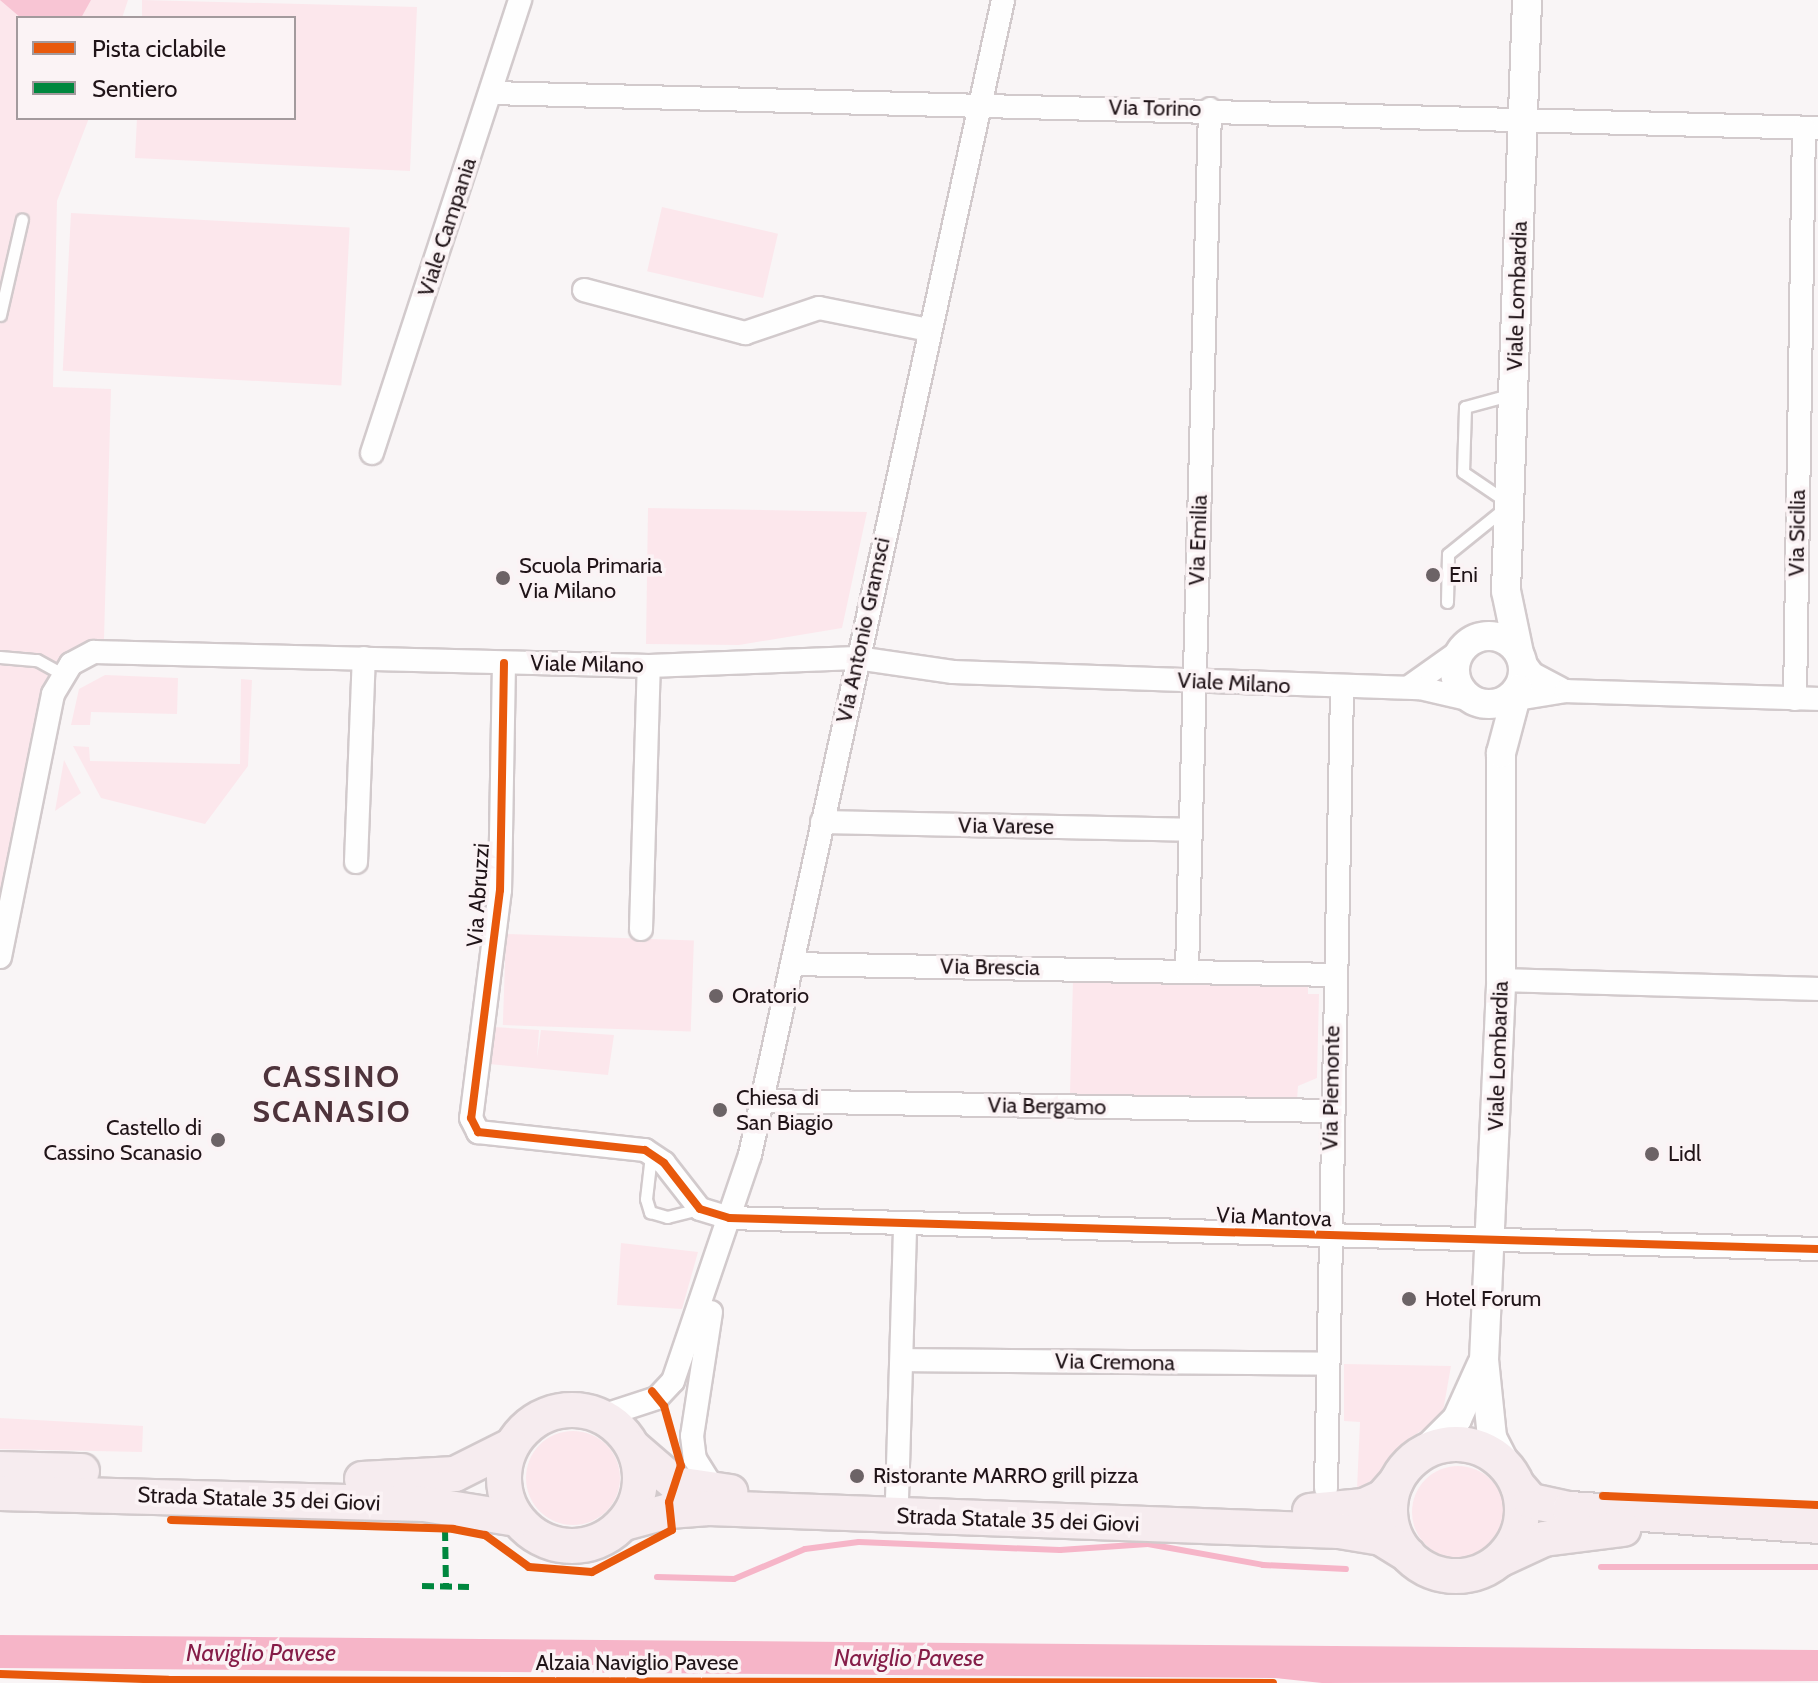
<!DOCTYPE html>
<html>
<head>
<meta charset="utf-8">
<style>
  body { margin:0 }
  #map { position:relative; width:1818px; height:1683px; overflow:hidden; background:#f9f5f6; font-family:Cabin,sans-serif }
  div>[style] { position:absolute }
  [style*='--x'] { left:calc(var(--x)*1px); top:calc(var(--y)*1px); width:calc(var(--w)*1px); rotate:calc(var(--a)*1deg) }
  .green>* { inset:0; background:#fce7ec; transform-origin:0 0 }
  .round { border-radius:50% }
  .forest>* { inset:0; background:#f8c5d4 }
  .water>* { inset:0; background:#f6b5c8 }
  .stream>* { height:6px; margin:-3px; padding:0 3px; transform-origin:3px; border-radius:3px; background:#f6b5c8 }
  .roads { filter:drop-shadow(2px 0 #d2cacc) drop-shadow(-2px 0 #d2cacc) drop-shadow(0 2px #d2cacc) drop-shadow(0 -2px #d2cacc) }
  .service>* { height:11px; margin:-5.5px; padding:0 5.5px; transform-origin:5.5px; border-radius:5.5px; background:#fefefe }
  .minor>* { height:22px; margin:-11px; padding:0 11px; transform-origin:11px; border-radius:11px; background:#fefefe }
  .tertiary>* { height:28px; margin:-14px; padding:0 14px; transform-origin:14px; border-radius:14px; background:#fefefe }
  .tertiary>.ring { margin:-14px; padding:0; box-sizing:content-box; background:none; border:28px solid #fefefe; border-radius:50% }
  .primary>* { height:34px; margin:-17px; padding:0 17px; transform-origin:17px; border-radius:17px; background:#f6ecef }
  .primary>.ring { margin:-17px; padding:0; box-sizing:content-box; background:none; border:34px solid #f6ecef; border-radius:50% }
  .quiet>* { height:6px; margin-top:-3px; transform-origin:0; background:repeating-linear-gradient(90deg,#00873e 0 12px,transparent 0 18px) }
  .cycleway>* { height:8px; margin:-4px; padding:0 4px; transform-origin:4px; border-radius:4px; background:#e8590c }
  .dots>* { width:22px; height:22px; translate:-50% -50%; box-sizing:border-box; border:4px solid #fbf3f5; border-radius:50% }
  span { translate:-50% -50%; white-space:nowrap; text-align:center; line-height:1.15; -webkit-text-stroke:7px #fbf3f5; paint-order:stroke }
  .street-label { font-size:22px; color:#201418 }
  .poi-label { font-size:22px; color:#201418 }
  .left { translate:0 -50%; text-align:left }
  .right { translate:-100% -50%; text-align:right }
  .water-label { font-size:24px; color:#851d48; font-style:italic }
  .district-label { font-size:30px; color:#4e333b; font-weight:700; letter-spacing:2px }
  .legend { position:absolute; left:16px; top:16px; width:280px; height:104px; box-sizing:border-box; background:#fbf3f5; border:2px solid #a39a9d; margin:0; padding:10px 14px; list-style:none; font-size:24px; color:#201418 }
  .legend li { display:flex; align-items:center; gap:16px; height:40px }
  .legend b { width:40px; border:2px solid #a39a9d }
</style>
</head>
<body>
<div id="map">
  <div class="green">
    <div style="clip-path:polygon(0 0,128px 0,122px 18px,18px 18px,18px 118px,89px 118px,57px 201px,53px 387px,111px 389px,104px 639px,60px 657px,46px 679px,0 907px)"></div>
    <div style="clip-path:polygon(142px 0,417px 7px,410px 171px,135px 158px,137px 118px,294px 118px,294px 18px,142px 18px)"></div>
    <div style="left:662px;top:207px;width:119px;height:66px;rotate:13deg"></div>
    <div style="left:71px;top:213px;width:279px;height:158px;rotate:3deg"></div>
    <div style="clip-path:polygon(648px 508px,867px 512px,842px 628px,739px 645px,646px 644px)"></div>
    <div style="clip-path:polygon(105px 675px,178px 678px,177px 714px,91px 712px,90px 725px,71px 725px,79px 689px)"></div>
    <div style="clip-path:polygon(241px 679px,252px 680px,248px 766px,205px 824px,101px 798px,73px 746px,89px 747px,90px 761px,240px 764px)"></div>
    <div style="clip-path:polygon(64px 760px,81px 793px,55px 811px)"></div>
    <div style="left:506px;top:934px;width:188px;height:91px;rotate:2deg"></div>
    <div style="clip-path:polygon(1073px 980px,1308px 986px,1308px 994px,1319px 994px,1317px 1078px,1298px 1086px,1297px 1100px,1070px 1094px)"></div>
    <div style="clip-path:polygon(494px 1027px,539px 1030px,537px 1058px,541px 1030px,614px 1035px,608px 1075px,489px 1064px)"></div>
    <div style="clip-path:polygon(621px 1243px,698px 1252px,682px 1309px,617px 1305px)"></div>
    <div style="clip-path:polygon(1344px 1364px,1451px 1366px,1442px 1417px,1407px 1440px,1374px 1479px,1357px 1489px,1360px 1422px,1344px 1421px)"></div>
    <div style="clip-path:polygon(0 1418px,143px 1426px,142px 1452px,0 1449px)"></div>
    <div class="round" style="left:526px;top:1431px;width:94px;height:94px"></div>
    <div class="round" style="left:1412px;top:1466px;width:92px;height:92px"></div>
  </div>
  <div class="forest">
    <div style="clip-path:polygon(0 0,91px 0,81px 18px,21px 18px)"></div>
  </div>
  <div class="water">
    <div style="clip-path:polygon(0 1635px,1818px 1650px,1818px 1681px,1322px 1683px,1275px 1678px,0 1668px)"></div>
  </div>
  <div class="stream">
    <div style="--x:1601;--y:1567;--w:217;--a:0"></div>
    <div style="--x:657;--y:1577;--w:77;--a:1.5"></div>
    <div style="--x:734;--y:1579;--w:77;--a:-22.9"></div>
    <div style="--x:805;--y:1549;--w:54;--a:-7.4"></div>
    <div style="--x:859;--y:1542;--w:201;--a:2.3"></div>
    <div style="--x:1060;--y:1550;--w:88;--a:-3.9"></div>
    <div style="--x:1148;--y:1544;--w:117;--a:10.3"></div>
    <div style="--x:1263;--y:1565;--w:83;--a:2.8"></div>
  </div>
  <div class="roads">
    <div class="service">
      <div style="--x:0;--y:315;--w:98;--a:-77.1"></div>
      <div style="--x:1447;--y:602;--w:48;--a:-88.8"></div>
      <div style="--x:1448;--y:554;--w:80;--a:-38.9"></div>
      <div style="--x:1510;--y:504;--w:57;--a:-145.8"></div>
      <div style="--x:1463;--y:472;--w:65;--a:-88.2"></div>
      <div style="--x:1465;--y:407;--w:50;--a:-15.2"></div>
      <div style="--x:0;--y:657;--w:37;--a:5"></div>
      <div style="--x:37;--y:660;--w:29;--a:29"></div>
      <div style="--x:651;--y:1155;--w:44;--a:96.5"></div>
      <div style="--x:646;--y:1199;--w:14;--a:73"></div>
      <div style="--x:650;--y:1212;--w:18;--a:16"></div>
      <div style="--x:667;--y:1217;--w:34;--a:-14"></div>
    </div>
    <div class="minor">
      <div style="--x:491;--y:93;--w:1327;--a:1.51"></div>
      <div style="--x:584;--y:290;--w:167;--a:15"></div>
      <div style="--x:745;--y:333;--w:78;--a:-18.7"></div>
      <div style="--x:819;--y:308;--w:112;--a:11.3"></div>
      <div style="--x:372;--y:453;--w:477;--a:-71.9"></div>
      <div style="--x:1519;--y:655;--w:24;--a:54"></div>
      <div style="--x:1533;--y:674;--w:32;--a:28"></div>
      <div style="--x:504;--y:663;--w:227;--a:91"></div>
      <div style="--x:500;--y:890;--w:230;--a:97.2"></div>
      <div style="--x:471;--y:1118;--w:16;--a:63"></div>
      <div style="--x:478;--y:1132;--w:168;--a:6.2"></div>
      <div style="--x:645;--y:1150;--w:23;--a:34"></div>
      <div style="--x:664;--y:1163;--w:58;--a:52"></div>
      <div style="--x:700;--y:1209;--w:30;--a:17"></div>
      <div style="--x:729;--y:1218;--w:1089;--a:1.63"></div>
      <div style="--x:1409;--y:687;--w:64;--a:-35.4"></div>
      <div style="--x:1795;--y:699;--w:571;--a:-89.1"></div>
      <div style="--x:1505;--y:701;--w:62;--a:-9.3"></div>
      <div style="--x:1566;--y:691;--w:252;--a:1.8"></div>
      <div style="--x:822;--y:822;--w:368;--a:1.2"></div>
      <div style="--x:356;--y:862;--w:204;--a:-87.8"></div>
      <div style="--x:641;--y:929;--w:263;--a:-88.3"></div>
      <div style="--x:0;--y:957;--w:268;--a:-78.6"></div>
      <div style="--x:53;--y:694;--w:35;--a:-59"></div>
      <div style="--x:71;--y:664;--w:26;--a:-28"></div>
      <div style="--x:94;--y:652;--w:555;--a:1.44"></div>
      <div style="--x:649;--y:666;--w:208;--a:-2.2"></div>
      <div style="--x:857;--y:658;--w:97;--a:8.3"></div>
      <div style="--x:953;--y:672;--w:467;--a:2"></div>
      <div style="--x:1420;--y:688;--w:52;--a:13.2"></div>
      <div style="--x:792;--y:964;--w:541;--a:1.16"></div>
      <div style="--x:1187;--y:971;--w:862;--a:-88.47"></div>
      <div style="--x:1501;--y:980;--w:317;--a:1.6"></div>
      <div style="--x:763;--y:1101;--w:568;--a:1.01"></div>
      <div style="--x:711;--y:1312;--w:125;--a:98.7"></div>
      <div style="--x:692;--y:1436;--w:23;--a:83"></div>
      <div style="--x:695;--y:1459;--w:26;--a:58"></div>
      <div style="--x:709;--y:1481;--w:14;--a:34"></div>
      <div style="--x:902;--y:1360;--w:425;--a:0.5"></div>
      <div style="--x:602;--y:1416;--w:58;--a:-18.1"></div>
      <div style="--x:657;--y:1398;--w:23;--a:-47"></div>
      <div style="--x:673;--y:1381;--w:239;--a:-71.2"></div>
      <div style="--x:750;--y:1155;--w:1182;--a:-77.64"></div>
      <div style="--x:1326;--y:1488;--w:800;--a:-88.85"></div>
      <div style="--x:897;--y:1499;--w:274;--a:-88.3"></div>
    </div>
    <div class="tertiary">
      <div class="ring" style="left:1455px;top:636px;width:40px;height:40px"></div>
      <div style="--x:1519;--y:653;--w:63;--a:-101.8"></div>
      <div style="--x:1506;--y:591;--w:591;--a:-87.96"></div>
      <div style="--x:1425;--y:1451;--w:45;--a:-45"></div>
      <div style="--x:1457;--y:1419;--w:60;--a:-65.6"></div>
      <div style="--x:1507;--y:1467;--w:34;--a:-117"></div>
      <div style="--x:1492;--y:1437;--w:77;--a:-95.9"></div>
      <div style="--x:1484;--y:1360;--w:380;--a:-87.4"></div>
      <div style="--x:1501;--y:980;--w:227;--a:-90"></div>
      <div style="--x:1501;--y:753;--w:66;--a:-75.1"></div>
    </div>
    <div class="primary">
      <div class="ring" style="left:504px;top:1410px;width:102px;height:102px"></div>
      <div class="ring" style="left:1390px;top:1444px;width:98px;height:98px"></div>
      <div style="--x:634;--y:1448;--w:55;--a:40.6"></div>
      <div style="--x:676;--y:1484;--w:55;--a:8.4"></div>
      <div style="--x:0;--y:1469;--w:82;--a:1.4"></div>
      <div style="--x:362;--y:1479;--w:93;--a:-3.1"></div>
      <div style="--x:455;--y:1474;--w:63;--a:-26.6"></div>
      <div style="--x:1518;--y:1486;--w:20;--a:49"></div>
      <div style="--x:1531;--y:1501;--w:40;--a:12"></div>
      <div style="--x:1570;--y:1509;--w:249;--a:3.9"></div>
      <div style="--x:0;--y:1493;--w:424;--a:1.5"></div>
      <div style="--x:424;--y:1504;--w:94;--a:9.2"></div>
      <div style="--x:1310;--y:1511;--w:54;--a:-5.3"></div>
      <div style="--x:1364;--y:1506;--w:21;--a:-25"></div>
      <div style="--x:1383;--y:1497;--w:20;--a:-49"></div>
      <div style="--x:624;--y:1523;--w:47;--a:-14.9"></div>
      <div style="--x:669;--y:1511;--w:40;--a:-4.3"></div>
      <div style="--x:709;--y:1508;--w:630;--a:2.09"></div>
      <div style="--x:1339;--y:1531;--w:43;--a:9.5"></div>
      <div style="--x:1381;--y:1538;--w:32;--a:32"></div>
      <div style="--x:1501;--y:1559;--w:47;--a:-24.9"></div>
      <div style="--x:1544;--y:1539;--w:80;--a:-7.2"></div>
    </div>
  </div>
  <div class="quiet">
    <div style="--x:445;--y:1529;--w:57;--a:89"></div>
    <div style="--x:422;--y:1586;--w:47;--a:1.2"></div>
  </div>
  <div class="cycleway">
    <div style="--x:504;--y:663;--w:227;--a:91"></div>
    <div style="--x:500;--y:890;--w:230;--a:97.2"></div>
    <div style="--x:471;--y:1118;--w:16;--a:63"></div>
    <div style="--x:478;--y:1132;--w:168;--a:6.2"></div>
    <div style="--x:645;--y:1150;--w:23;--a:34"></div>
    <div style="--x:664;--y:1163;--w:58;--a:52"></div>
    <div style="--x:700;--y:1209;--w:30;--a:17"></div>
    <div style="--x:729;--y:1218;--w:1089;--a:1.63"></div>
    <div style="--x:1603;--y:1496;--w:215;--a:2.4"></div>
    <div style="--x:171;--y:1520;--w:282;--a:1.8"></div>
    <div style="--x:453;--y:1529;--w:33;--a:11"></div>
    <div style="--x:485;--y:1535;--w:54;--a:36"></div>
    <div style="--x:529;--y:1567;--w:63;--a:4.5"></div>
    <div style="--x:592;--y:1572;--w:90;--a:-27.7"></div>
    <div style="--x:672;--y:1530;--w:28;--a:-96"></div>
    <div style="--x:669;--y:1502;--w:38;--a:-72"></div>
    <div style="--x:681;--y:1466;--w:62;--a:-105.8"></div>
    <div style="--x:664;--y:1406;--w:19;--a:-129"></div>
    <div style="--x:0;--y:1674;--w:168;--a:2"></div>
    <div style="--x:168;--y:1680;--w:1105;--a:0.16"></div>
  </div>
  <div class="dots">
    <div style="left:1433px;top:575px;background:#6c6366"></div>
    <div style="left:503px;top:578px;background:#6c6366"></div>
    <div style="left:716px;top:996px;background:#6c6366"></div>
    <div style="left:720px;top:1110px;background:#6c6366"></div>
    <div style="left:218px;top:1140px;background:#6c6366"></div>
    <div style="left:1652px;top:1154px;background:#6c6366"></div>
    <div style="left:1409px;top:1299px;background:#6c6366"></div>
    <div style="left:857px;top:1476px;background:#6c6366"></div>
  </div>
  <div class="street-label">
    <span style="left:1155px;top:108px;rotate:1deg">Via Torino</span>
    <span style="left:447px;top:227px;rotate:-72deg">Viale Campania</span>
    <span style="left:1517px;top:296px;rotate:-88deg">Viale Lombardia</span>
    <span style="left:1797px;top:533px;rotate:-89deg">Via Sicilia</span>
    <span style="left:1198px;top:540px;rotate:-88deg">Via Emilia</span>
    <span style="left:863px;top:630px;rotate:-78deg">Via Antonio Gramsci</span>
    <span style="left:587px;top:664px;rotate:1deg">Viale Milano</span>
    <span style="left:1234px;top:683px;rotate:3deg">Viale Milano</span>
    <span style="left:1006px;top:826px;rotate:1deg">Via Varese</span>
    <span style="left:478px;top:895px;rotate:-86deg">Via Abruzzi</span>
    <span style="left:990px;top:967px;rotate:1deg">Via Brescia</span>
    <span style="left:1498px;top:1056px;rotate:-88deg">Viale Lombardia</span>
    <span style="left:1331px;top:1088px;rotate:-89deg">Via Piemonte</span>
    <span style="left:1047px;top:1106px;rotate:1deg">Via Bergamo</span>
    <span style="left:1274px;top:1217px;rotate:2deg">Via Mantova</span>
    <span style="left:1115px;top:1362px;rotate:1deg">Via Cremona</span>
    <span style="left:259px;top:1499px;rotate:2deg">Strada Statale 35 dei Giovi</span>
    <span style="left:1018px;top:1520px;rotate:2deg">Strada Statale 35 dei Giovi</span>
    <span style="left:637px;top:1663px">Alzaia Naviglio Pavese</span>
  </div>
  <div class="poi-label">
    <span class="left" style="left:519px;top:578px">Scuola Primaria<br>Via Milano</span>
    <span class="left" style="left:1449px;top:575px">Eni</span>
    <span class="left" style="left:732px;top:996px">Oratorio</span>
    <span class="left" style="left:736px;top:1110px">Chiesa di<br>San Biagio</span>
    <span class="right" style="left:202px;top:1140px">Castello di<br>Cassino Scanasio</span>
    <span class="left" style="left:1668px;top:1154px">Lidl</span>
    <span class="left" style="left:1425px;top:1299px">Hotel Forum</span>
    <span class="left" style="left:873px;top:1476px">Ristorante MARRO grill pizza</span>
  </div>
  <div class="water-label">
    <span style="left:261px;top:1653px">Naviglio Pavese</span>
    <span style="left:909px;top:1658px">Naviglio Pavese</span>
  </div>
  <div class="district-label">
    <span style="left:332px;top:1094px">CASSINO<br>SCANASIO</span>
  </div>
  <ul class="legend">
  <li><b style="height:10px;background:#e8590c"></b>Pista ciclabile</li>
  <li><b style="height:10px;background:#00873e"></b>Sentiero</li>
  </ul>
</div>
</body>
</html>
